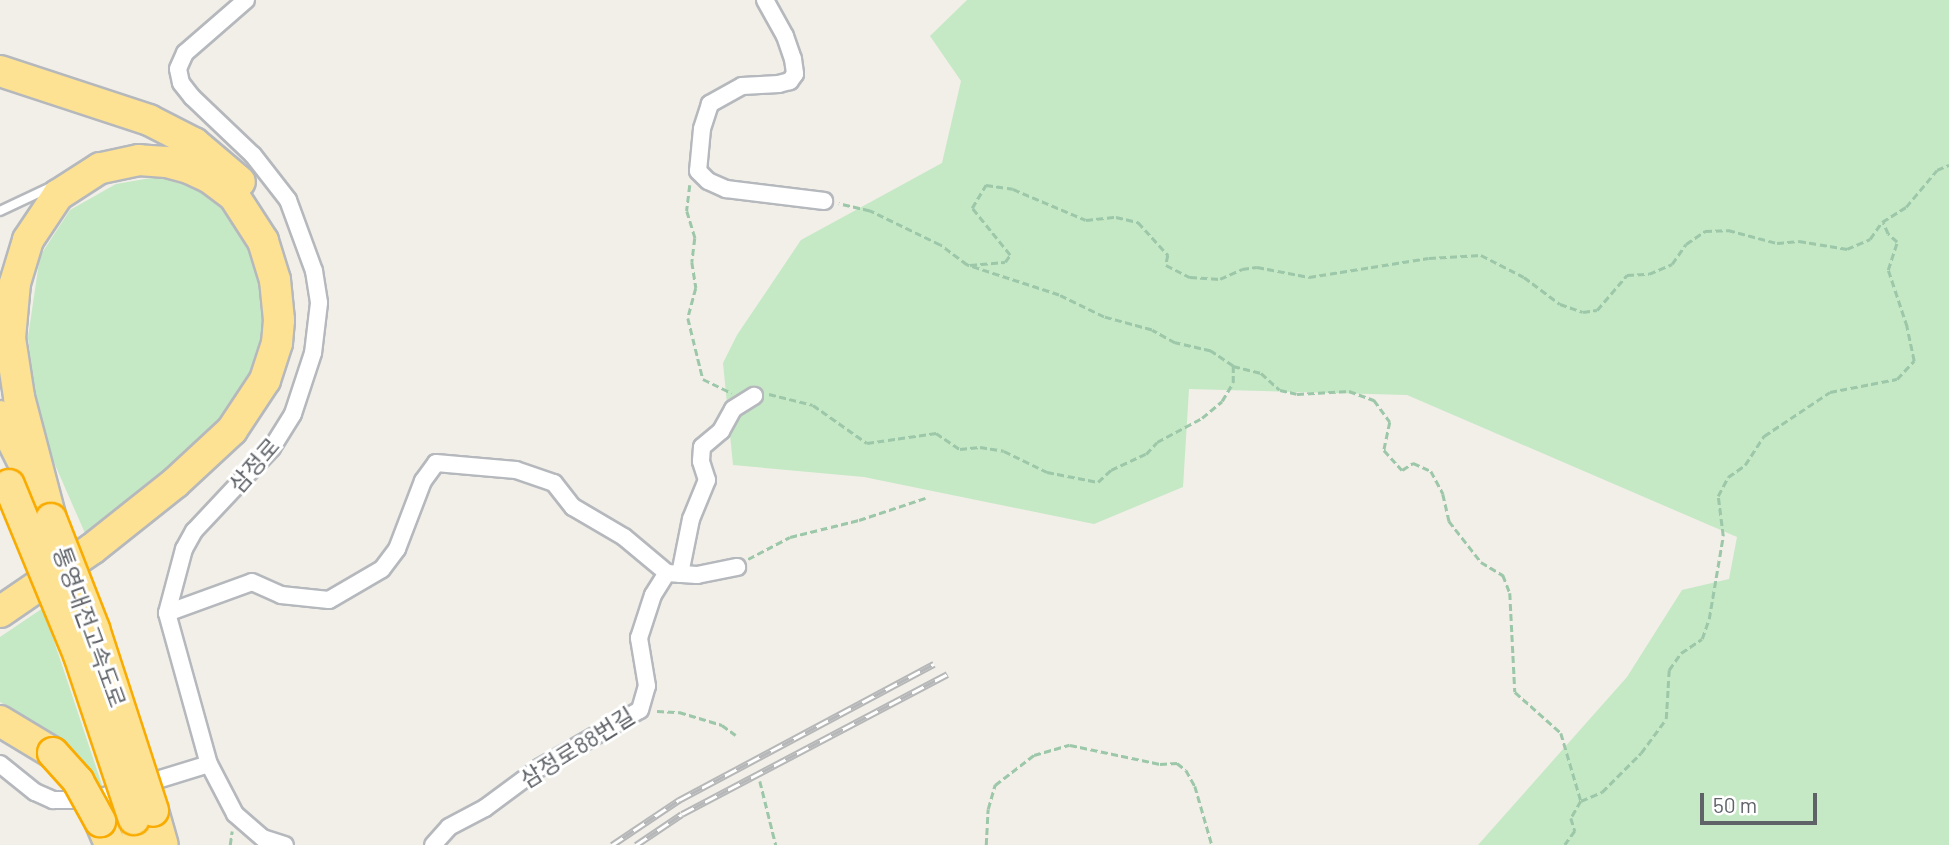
<!DOCTYPE html>
<html>
<head>
<meta charset="utf-8">
<style>
  body { margin:0 }
  #map { position:relative; width:1949px; height:845px; overflow:hidden; background:#f1efe8; font-family:Barlow,"Noto Sans KR",sans-serif }
  div>[style] { position:absolute }
  [style*='--x'] { left:calc(var(--x)*1px); top:calc(var(--y)*1px); width:calc(var(--w)*1px); rotate:calc(var(--a)*1deg) }
  .green>* { inset:0; background:#c5e8c5 }
  .path>* { height:2.5px; margin-top:-1.25px; transform-origin:0; background:repeating-linear-gradient(90deg,#9cc7a9 0 7px,transparent 0 10.5px) }
  .roads { filter:drop-shadow(2px 0 #b5b8bc) drop-shadow(-2px 0 #b5b8bc) drop-shadow(0 2px #b5b8bc) drop-shadow(0 -2px #b5b8bc) }
  .lane>* { height:8px; margin:-4px; padding:0 4px; transform-origin:4px; border-radius:4px; background:#fff }
  .street>* { height:16px; margin:-8px; padding:0 8px; transform-origin:8px; border-radius:8px; background:#fff }
  .highway>* { height:30px; margin:-15px; padding:0 15px; transform-origin:15px; border-radius:15px; background:#fde293 }
  .rail>* { height:7px; margin-top:-3.5px; transform-origin:0; background:repeating-linear-gradient(90deg,#fff 0 13px,#b6b7b8 0 26px); box-sizing:border-box; border-block:2px solid #b6b7b8 }
  .bridges { filter:drop-shadow(2px 0 #f9ab00) drop-shadow(-2px 0 #f9ab00) drop-shadow(0 2px #f9ab00) drop-shadow(0 -2px #f9ab00) }
  .highway-bridge>* { height:30px; margin:-15px; padding:0 15px; transform-origin:15px; border-radius:15px; background:#fde293 }
  span { translate:-50% -50%; white-space:nowrap; text-align:center; line-height:1.15; -webkit-text-stroke:6px #fff; paint-order:stroke }
  .street-label { font-size:23px; color:#5f6368 }
  .scale { position:absolute; left:1700px; top:793px; width:117px; height:32px; box-sizing:border-box; border:4px solid #5f6368; border-top:0; padding-left:9px; font-size:21px; line-height:24px; white-space:nowrap; color:#5f6368; -webkit-text-stroke:5px #fff; paint-order:stroke }
</style>
</head>
<body>
<div id="map">
  <div class="green">
    <div style="clip-path:polygon(967px 0,1949px 0,1949px 845px,1478px 845px,1627px 677px,1682px 590px,1729px 579px,1737px 537px,1407px 395px,1189px 389px,1183px 487px,1094px 524px,864px 477px,733px 465px,723px 363px,737px 335px,801px 240px,942px 163px,961px 81px,930px 36px)"></div>
    <div style="clip-path:polygon(162px 176px,215px 196px,256px 241px,271px 309px,256px 384px,196px 453px,88px 540px,38px 426px,28px 337px,40px 256px,70px 210px,116px 184px)"></div>
    <div style="clip-path:polygon(43px 608px,112px 815px,46px 732px,0 702px,0 637px)"></div>
  </div>
  <div class="path">
    <div style="--x:690;--y:185;--w:26;--a:97"></div>
    <div style="--x:687;--y:211;--w:28;--a:73"></div>
    <div style="--x:695;--y:238;--w:24;--a:97"></div>
    <div style="--x:692;--y:262;--w:26;--a:81"></div>
    <div style="--x:696;--y:288;--w:31;--a:105"></div>
    <div style="--x:688;--y:318;--w:63;--a:76.2"></div>
    <div style="--x:703;--y:379;--w:32;--a:26"></div>
    <div style="--x:970;--y:265;--w:35;--a:-5"></div>
    <div style="--x:1005;--y:262;--w:9;--a:-54"></div>
    <div style="--x:1010;--y:255;--w:60;--a:-129"></div>
    <div style="--x:972;--y:208;--w:27;--a:-59"></div>
    <div style="--x:986;--y:185;--w:27;--a:8"></div>
    <div style="--x:1013;--y:189;--w:79;--a:23"></div>
    <div style="--x:1086;--y:220;--w:30;--a:-6"></div>
    <div style="--x:1116;--y:217;--w:23;--a:13"></div>
    <div style="--x:1138;--y:222;--w:45;--a:47.7"></div>
    <div style="--x:1168;--y:255;--w:10;--a:101"></div>
    <div style="--x:1166;--y:265;--w:27;--a:27"></div>
    <div style="--x:1190;--y:277;--w:30;--a:4"></div>
    <div style="--x:1220;--y:279;--w:24;--a:-24"></div>
    <div style="--x:1242;--y:269;--w:15;--a:-8"></div>
    <div style="--x:1257;--y:267;--w:53;--a:10.9"></div>
    <div style="--x:1309;--y:277;--w:121;--a:-9"></div>
    <div style="--x:1429;--y:258;--w:52;--a:-3.3"></div>
    <div style="--x:1481;--y:255;--w:48;--a:27.1"></div>
    <div style="--x:1524;--y:277;--w:45;--a:36.9"></div>
    <div style="--x:1560;--y:304;--w:24;--a:19"></div>
    <div style="--x:1583;--y:312;--w:14;--a:-8"></div>
    <div style="--x:1597;--y:310;--w:46;--a:-49.4"></div>
    <div style="--x:1627;--y:275;--w:22;--a:-3"></div>
    <div style="--x:1649;--y:274;--w:25;--a:-23"></div>
    <div style="--x:1672;--y:264;--w:24;--a:-55"></div>
    <div style="--x:1686;--y:244;--w:23;--a:-34"></div>
    <div style="--x:1705;--y:231;--w:23;--a:-2"></div>
    <div style="--x:1728;--y:230;--w:51;--a:14.9"></div>
    <div style="--x:1777;--y:243;--w:22;--a:-5"></div>
    <div style="--x:1799;--y:241;--w:49;--a:9.5"></div>
    <div style="--x:1847;--y:249;--w:25;--a:-23"></div>
    <div style="--x:1870;--y:239;--w:21;--a:-55"></div>
    <div style="--x:1882;--y:222;--w:28;--a:-32"></div>
    <div style="--x:1906;--y:207;--w:48;--a:-50"></div>
    <div style="--x:1937;--y:170;--w:13;--a:-23"></div>
    <div style="--x:1233;--y:366;--w:29;--a:14"></div>
    <div style="--x:1261;--y:373;--w:25;--a:42"></div>
    <div style="--x:1280;--y:390;--w:17;--a:13"></div>
    <div style="--x:1297;--y:394;--w:52;--a:-3.3"></div>
    <div style="--x:1349;--y:391;--w:27;--a:20"></div>
    <div style="--x:1374;--y:400;--w:27;--a:54"></div>
    <div style="--x:1390;--y:422;--w:29;--a:102"></div>
    <div style="--x:1384;--y:450;--w:27;--a:48"></div>
    <div style="--x:1402;--y:470;--w:13;--a:-32"></div>
    <div style="--x:1413;--y:463;--w:20;--a:24"></div>
    <div style="--x:1431;--y:471;--w:26;--a:62"></div>
    <div style="--x:1443;--y:494;--w:28;--a:77"></div>
    <div style="--x:1449;--y:521;--w:52;--a:52"></div>
    <div style="--x:1481;--y:562;--w:26;--a:31"></div>
    <div style="--x:1503;--y:575;--w:19;--a:69"></div>
    <div style="--x:1510;--y:593;--w:99;--a:87.1"></div>
    <div style="--x:1515;--y:692;--w:62;--a:41.7"></div>
    <div style="--x:1561;--y:733;--w:71;--a:73.6"></div>
    <div style="--x:1581;--y:801;--w:20;--a:120"></div>
    <div style="--x:1571;--y:818;--w:14;--a:73"></div>
    <div style="--x:1575;--y:831;--w:17;--a:126"></div>
    <div style="--x:769;--y:394;--w:45;--a:14"></div>
    <div style="--x:813;--y:405;--w:66;--a:35.1"></div>
    <div style="--x:867;--y:443;--w:70;--a:-8.2"></div>
    <div style="--x:936;--y:433;--w:29;--a:34"></div>
    <div style="--x:960;--y:449;--w:20;--a:-6"></div>
    <div style="--x:980;--y:447;--w:24;--a:9"></div>
    <div style="--x:1004;--y:451;--w:48;--a:26"></div>
    <div style="--x:1047;--y:472;--w:52;--a:11.1"></div>
    <div style="--x:1098;--y:482;--w:18;--a:-43"></div>
    <div style="--x:1111;--y:470;--w:38;--a:-25"></div>
    <div style="--x:1146;--y:454;--w:16;--a:-47"></div>
    <div style="--x:1157;--y:442;--w:51;--a:-28.1"></div>
    <div style="--x:1202;--y:418;--w:26;--a:-40"></div>
    <div style="--x:1222;--y:401;--w:21;--a:-59"></div>
    <div style="--x:1233;--y:383;--w:17;--a:-90"></div>
    <div style="--x:1233;--y:366;--w:27;--a:-146"></div>
    <div style="--x:1211;--y:351;--w:37;--a:-167"></div>
    <div style="--x:1175;--y:343;--w:26;--a:-151"></div>
    <div style="--x:1152;--y:330;--w:50;--a:-164.8"></div>
    <div style="--x:1104;--y:317;--w:50;--a:-153.9"></div>
    <div style="--x:1059;--y:295;--w:97;--a:-161.9"></div>
    <div style="--x:967;--y:265;--w:34;--a:-143"></div>
    <div style="--x:940;--y:245;--w:78;--a:-154.1"></div>
    <div style="--x:870;--y:211;--w:32;--a:-167"></div>
    <div style="--x:748;--y:559;--w:47;--a:-27.6"></div>
    <div style="--x:790;--y:537;--w:71;--a:-13.8"></div>
    <div style="--x:859;--y:520;--w:70;--a:-18.4"></div>
    <div style="--x:657;--y:711;--w:22;--a:3"></div>
    <div style="--x:679;--y:712;--w:45;--a:16.8"></div>
    <div style="--x:722;--y:725;--w:17;--a:36"></div>
    <div style="--x:760;--y:781;--w:66;--a:76"></div>
    <div style="--x:1581;--y:801;--w:23;--a:-23"></div>
    <div style="--x:1602;--y:792;--w:55;--a:-45"></div>
    <div style="--x:1641;--y:753;--w:42;--a:-53.7"></div>
    <div style="--x:1666;--y:719;--w:49;--a:-86.5"></div>
    <div style="--x:1669;--y:670;--w:21;--a:-55"></div>
    <div style="--x:1681;--y:653;--w:25;--a:-34"></div>
    <div style="--x:1702;--y:639;--w:21;--a:-71"></div>
    <div style="--x:1709;--y:619;--w:84;--a:-80.4"></div>
    <div style="--x:1723;--y:536;--w:40;--a:-97.1"></div>
    <div style="--x:1718;--y:496;--w:21;--a:-62"></div>
    <div style="--x:1728;--y:477;--w:21;--a:-35"></div>
    <div style="--x:1745;--y:465;--w:35;--a:-57"></div>
    <div style="--x:1764;--y:436;--w:79;--a:-33.7"></div>
    <div style="--x:1830;--y:392;--w:68;--a:-11"></div>
    <div style="--x:1897;--y:379;--w:25;--a:-47"></div>
    <div style="--x:1914;--y:361;--w:35;--a:-102"></div>
    <div style="--x:1907;--y:327;--w:60;--a:-108.4"></div>
    <div style="--x:1888;--y:270;--w:29;--a:-72"></div>
    <div style="--x:1897;--y:242;--w:12;--a:-138"></div>
    <div style="--x:1888;--y:234;--w:12;--a:-114"></div>
    <div style="--x:230;--y:845;--w:14;--a:-82"></div>
    <div style="--x:986;--y:845;--w:36;--a:-87"></div>
    <div style="--x:988;--y:809;--w:25;--a:-74"></div>
    <div style="--x:995;--y:785;--w:49;--a:-37.6"></div>
    <div style="--x:1034;--y:755;--w:37;--a:-16"></div>
    <div style="--x:1070;--y:745;--w:92;--a:11.9"></div>
    <div style="--x:1160;--y:764;--w:17;--a:-3"></div>
    <div style="--x:1177;--y:763;--w:11;--a:38"></div>
    <div style="--x:1186;--y:770;--w:18;--a:61"></div>
    <div style="--x:1195;--y:786;--w:61;--a:73.9"></div>
  </div>
  <div class="roads">
    <div class="lane">
      <div style="--x:0;--y:211;--w:56;--a:-25.2"></div>
    </div>
    <div class="street">
      <div style="--x:246;--y:0;--w:81;--a:139"></div>
      <div style="--x:185;--y:53;--w:17;--a:114"></div>
      <div style="--x:178;--y:69;--w:14;--a:78"></div>
      <div style="--x:181;--y:83;--w:18;--a:52"></div>
      <div style="--x:192;--y:97;--w:84;--a:43.6"></div>
      <div style="--x:253;--y:155;--w:57;--a:52.1"></div>
      <div style="--x:288;--y:200;--w:76;--a:69.9"></div>
      <div style="--x:314;--y:271;--w:32;--a:81"></div>
      <div style="--x:319;--y:303;--w:50;--a:96.8"></div>
      <div style="--x:313;--y:353;--w:64;--a:108.2"></div>
      <div style="--x:293;--y:414;--w:40;--a:122"></div>
      <div style="--x:272;--y:448;--w:114;--a:133.2"></div>
      <div style="--x:194;--y:531;--w:21;--a:119"></div>
      <div style="--x:184;--y:549;--w:66;--a:104.9"></div>
      <div style="--x:167;--y:613;--w:157;--a:74.5"></div>
      <div style="--x:209;--y:764;--w:56;--a:62.5"></div>
      <div style="--x:235;--y:814;--w:37;--a:41"></div>
      <div style="--x:263;--y:838;--w:23;--a:18"></div>
      <div style="--x:765;--y:0;--w:41;--a:60.9"></div>
      <div style="--x:785;--y:36;--w:24;--a:71"></div>
      <div style="--x:793;--y:59;--w:15;--a:82"></div>
      <div style="--x:795;--y:74;--w:9;--a:126"></div>
      <div style="--x:790;--y:81;--w:11;--a:165"></div>
      <div style="--x:779;--y:84;--w:37;--a:177"></div>
      <div style="--x:742;--y:86;--w:37;--a:151"></div>
      <div style="--x:710;--y:104;--w:26;--a:108"></div>
      <div style="--x:702;--y:129;--w:42;--a:95.4"></div>
      <div style="--x:698;--y:171;--w:14;--a:45"></div>
      <div style="--x:708;--y:181;--w:20;--a:24"></div>
      <div style="--x:726;--y:189;--w:99;--a:7"></div>
      <div style="--x:680;--y:574;--w:56;--a:-78.7"></div>
      <div style="--x:691;--y:519;--w:42;--a:-67.7"></div>
      <div style="--x:707;--y:480;--w:20;--a:-108"></div>
      <div style="--x:701;--y:461;--w:14;--a:-86"></div>
      <div style="--x:702;--y:447;--w:25;--a:-40"></div>
      <div style="--x:721;--y:431;--w:25;--a:-61"></div>
      <div style="--x:733;--y:409;--w:25;--a:-32"></div>
      <div style="--x:167;--y:613;--w:90;--a:-20"></div>
      <div style="--x:252;--y:582;--w:32;--a:24"></div>
      <div style="--x:281;--y:595;--w:48;--a:5.9"></div>
      <div style="--x:329;--y:600;--w:61;--a:-30.3"></div>
      <div style="--x:382;--y:569;--w:25;--a:-53"></div>
      <div style="--x:397;--y:549;--w:73;--a:-69.1"></div>
      <div style="--x:423;--y:481;--w:22;--a:-54"></div>
      <div style="--x:436;--y:463;--w:80;--a:5"></div>
      <div style="--x:516;--y:470;--w:40;--a:18.9"></div>
      <div style="--x:554;--y:483;--w:31;--a:52"></div>
      <div style="--x:573;--y:507;--w:59;--a:30.5"></div>
      <div style="--x:624;--y:537;--w:56;--a:39.9"></div>
      <div style="--x:667;--y:573;--w:30;--a:4"></div>
      <div style="--x:697;--y:575;--w:41;--a:-11.3"></div>
      <div style="--x:0;--y:764;--w:45;--a:38.7"></div>
      <div style="--x:35;--y:792;--w:20;--a:24"></div>
      <div style="--x:53;--y:800;--w:39;--a:0"></div>
      <div style="--x:92;--y:800;--w:122;--a:-17.1"></div>
      <div style="--x:433;--y:845;--w:24;--a:-48"></div>
      <div style="--x:449;--y:827;--w:41;--a:-27.8"></div>
      <div style="--x:485;--y:808;--w:67;--a:-36.5"></div>
      <div style="--x:539;--y:768;--w:116;--a:-29.9"></div>
      <div style="--x:640;--y:710;--w:25;--a:-74"></div>
      <div style="--x:647;--y:686;--w:49;--a:-99.5"></div>
      <div style="--x:639;--y:638;--w:45;--a:-72"></div>
      <div style="--x:653;--y:595;--w:26;--a:-58"></div>
    </div>
    <div class="highway">
      <div style="--x:0;--y:71;--w:157;--a:18.2"></div>
      <div style="--x:149;--y:120;--w:51;--a:27.1"></div>
      <div style="--x:194;--y:143;--w:60;--a:40.3"></div>
      <div style="--x:0;--y:416;--w:58;--a:63.4"></div>
      <div style="--x:0;--y:612;--w:112;--a:-34.4"></div>
      <div style="--x:92;--y:549;--w:106;--a:-38.5"></div>
      <div style="--x:175;--y:483;--w:78;--a:-42.9"></div>
      <div style="--x:232;--y:430;--w:60;--a:-56.6"></div>
      <div style="--x:265;--y:380;--w:39;--a:-72"></div>
      <div style="--x:277;--y:343;--w:23;--a:-85"></div>
      <div style="--x:279;--y:320;--w:40;--a:-95.7"></div>
      <div style="--x:275;--y:280;--w:41;--a:-107.1"></div>
      <div style="--x:263;--y:241;--w:54;--a:-122.8"></div>
      <div style="--x:234;--y:196;--w:30;--a:-143"></div>
      <div style="--x:210;--y:178;--w:23;--a:-155"></div>
      <div style="--x:189;--y:168;--w:24;--a:-165"></div>
      <div style="--x:166;--y:162;--w:27;--a:-176"></div>
      <div style="--x:139;--y:160;--w:40;--a:168"></div>
      <div style="--x:100;--y:168;--w:50;--a:147.3"></div>
      <div style="--x:58;--y:195;--w:54;--a:123.7"></div>
      <div style="--x:28;--y:240;--w:45;--a:106.8"></div>
      <div style="--x:15;--y:283;--w:55;--a:95.2"></div>
      <div style="--x:10;--y:338;--w:60;--a:81.3"></div>
      <div style="--x:19;--y:397;--w:126;--a:75.3"></div>
      <div style="--x:0;--y:721;--w:62;--a:31.1"></div>
      <div style="--x:153;--y:811;--w:35;--a:74"></div>
      <div style="--x:134;--y:819;--w:27;--a:77"></div>
      <div style="--x:100;--y:821;--w:26;--a:67"></div>
    </div>
  </div>
  <div class="rail">
    <div style="--x:612;--y:845;--w:81;--a:-33.9"></div>
    <div style="--x:679;--y:800;--w:289;--a:-28.1"></div>
    <div style="--x:636;--y:845;--w:55;--a:-34"></div>
    <div style="--x:682;--y:814;--w:300;--a:-27.8"></div>
  </div>
  <div class="bridges">
    <div class="highway-bridge">
      <div style="--x:9;--y:485;--w:184;--a:67.6"></div>
      <div style="--x:79;--y:655;--w:173;--a:71.5"></div>
      <div style="--x:51;--y:519;--w:118;--a:68.6"></div>
      <div style="--x:94;--y:629;--w:191;--a:72"></div>
      <div style="--x:53;--y:753;--w:38;--a:48"></div>
      <div style="--x:78;--y:781;--w:46;--a:61.2"></div>
    </div>
  </div>
  <div class="street-label">
    <span style="left:254px;top:465px;rotate:-49deg">삼정로</span>
    <span style="left:90px;top:627px;rotate:70deg">통영대전고속도로</span>
    <span style="left:577px;top:747px;rotate:-32deg">삼정로88번길</span>
  </div>
  <div class="scale">50 m</div>
</div>
</body>
</html>
